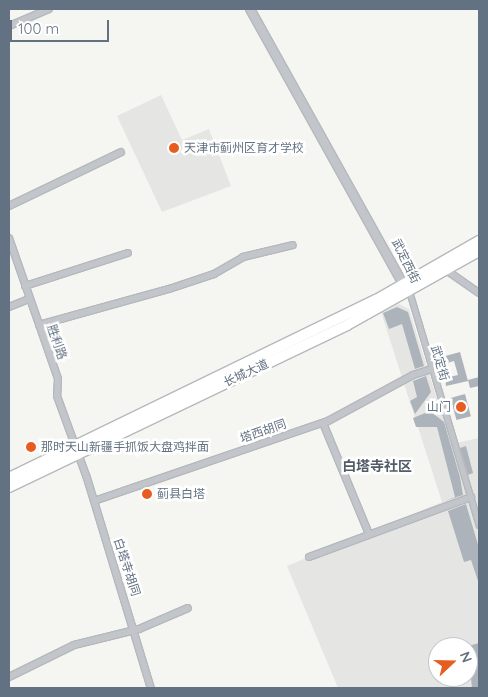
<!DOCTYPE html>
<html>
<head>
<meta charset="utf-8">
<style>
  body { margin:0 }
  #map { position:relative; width:488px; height:697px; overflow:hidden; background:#f5f5f1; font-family:Quicksand,"Noto Sans SC",sans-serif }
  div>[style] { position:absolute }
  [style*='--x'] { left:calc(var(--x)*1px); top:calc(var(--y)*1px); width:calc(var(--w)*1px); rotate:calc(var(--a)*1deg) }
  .built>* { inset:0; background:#e5e6e4 }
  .building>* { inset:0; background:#adb3ba; transform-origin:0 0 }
  .round { border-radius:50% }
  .roads { filter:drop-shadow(1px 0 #b5b9bd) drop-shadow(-1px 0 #b5b9bd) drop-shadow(0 1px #b5b9bd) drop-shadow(0 -1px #b5b9bd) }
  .pedestrian>* { height:4.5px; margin:-2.25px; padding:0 2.25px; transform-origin:2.25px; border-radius:2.25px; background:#c2c5c9 }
  .minor>* { height:6px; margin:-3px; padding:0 3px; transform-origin:3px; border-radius:3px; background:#c2c5c9 }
  .tertiary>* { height:8px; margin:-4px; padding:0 4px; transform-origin:4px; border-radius:4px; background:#c2c5c9 }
  .primary>* { height:10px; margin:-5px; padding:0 5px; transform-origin:5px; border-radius:5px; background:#fff }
  .dots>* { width:14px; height:14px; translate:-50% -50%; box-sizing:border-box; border:2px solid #fff; border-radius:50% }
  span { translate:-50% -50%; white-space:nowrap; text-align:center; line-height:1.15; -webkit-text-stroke:5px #fff; paint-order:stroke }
  .poi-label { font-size:12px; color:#637283 }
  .left { translate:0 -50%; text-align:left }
  .right { translate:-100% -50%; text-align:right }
  .street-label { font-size:12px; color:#637283 }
  .neighbourhood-label { font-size:14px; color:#515c68; font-weight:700 }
  .frame { position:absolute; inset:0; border:10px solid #637283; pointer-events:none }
  .north { position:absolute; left:428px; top:637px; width:50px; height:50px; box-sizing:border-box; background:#fff; border:1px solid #c1c7cd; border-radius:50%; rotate:69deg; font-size:14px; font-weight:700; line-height:20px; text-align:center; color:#637283 }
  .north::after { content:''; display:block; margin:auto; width:18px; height:22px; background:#e75d1f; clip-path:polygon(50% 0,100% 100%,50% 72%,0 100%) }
  .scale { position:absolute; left:10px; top:20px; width:99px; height:22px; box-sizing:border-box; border:2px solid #637283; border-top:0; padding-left:6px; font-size:15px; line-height:18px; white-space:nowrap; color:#637283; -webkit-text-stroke:4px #fff; paint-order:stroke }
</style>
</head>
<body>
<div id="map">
  <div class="built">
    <div style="clip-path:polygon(161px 95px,182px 140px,209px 129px,231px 186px,162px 212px,117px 116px)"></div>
    <div style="clip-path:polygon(evenodd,399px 304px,409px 309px,451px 444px,479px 438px,479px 688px,338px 688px,287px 566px,442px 502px,381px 312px,399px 304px,438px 647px,468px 647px,468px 677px,438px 677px,438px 647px)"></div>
  </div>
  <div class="building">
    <div style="clip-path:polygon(397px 307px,408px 312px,424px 366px,415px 369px,402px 324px,389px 329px,383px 313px)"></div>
    <div style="clip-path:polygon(460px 352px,468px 381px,446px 386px,445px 378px,458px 375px,454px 361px,440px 365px,438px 358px)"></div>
    <div style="clip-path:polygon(426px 376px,431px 392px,415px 414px,410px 401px,417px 397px,413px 381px)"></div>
    <div style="clip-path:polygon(479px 377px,479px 386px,470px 388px,468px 380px)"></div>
    <div style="left:465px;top:394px;width:23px;height:15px;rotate:75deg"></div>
    <div style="clip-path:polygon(430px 411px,444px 422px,460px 477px,463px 495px,445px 501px,455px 497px,437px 427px,416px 427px,413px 418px)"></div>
    <div style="clip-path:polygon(466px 446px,473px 473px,468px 475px,460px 448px)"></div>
    <div class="round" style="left:142px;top:490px;width:10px;height:10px"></div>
    <div style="clip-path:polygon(466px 504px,479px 548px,479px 584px,471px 560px,464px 562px,448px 511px)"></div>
    <div style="clip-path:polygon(479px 643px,479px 688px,472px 688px,468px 646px)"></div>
  </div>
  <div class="roads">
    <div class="pedestrian">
      <div style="--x:410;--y:293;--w:242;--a:73.4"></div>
    </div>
    <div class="minor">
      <div style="--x:9;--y:26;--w:43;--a:-23"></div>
      <div style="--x:9;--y:206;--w:124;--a:-25.7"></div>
      <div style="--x:9;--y:238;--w:149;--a:70.8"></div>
      <div style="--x:58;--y:379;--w:17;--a:93"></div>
      <div style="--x:57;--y:396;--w:87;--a:69.9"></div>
      <div style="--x:87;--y:478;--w:220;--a:73.1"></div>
      <div style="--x:446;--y:270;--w:40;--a:34.9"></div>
      <div style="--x:25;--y:286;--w:108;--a:-17.8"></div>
      <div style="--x:9;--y:307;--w:22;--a:-22"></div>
      <div style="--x:39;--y:325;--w:135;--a:-15.5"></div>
      <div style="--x:169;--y:289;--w:47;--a:-18.4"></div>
      <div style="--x:214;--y:274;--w:34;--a:-30"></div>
      <div style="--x:243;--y:257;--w:51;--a:-13.5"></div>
      <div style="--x:323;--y:423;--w:120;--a:67.5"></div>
      <div style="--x:94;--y:501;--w:247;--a:-18.9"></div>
      <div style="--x:328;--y:421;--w:97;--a:-28.4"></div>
      <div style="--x:413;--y:375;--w:20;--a:-18"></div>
      <div style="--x:309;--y:557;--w:173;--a:-20.3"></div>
      <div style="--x:9;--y:677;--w:72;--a:-26.2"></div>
      <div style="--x:74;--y:645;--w:67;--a:-13.8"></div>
      <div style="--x:139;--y:629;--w:53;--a:-23.2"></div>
    </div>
    <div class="tertiary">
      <div style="--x:250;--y:9;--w:321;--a:60.9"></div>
    </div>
    <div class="primary">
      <div style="--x:9;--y:478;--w:408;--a:-25.9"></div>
      <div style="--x:376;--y:300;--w:119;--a:-29.8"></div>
      <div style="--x:9;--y:487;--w:375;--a:-25.6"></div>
      <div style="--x:347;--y:325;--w:151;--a:-29.3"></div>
    </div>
  </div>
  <div class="dots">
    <div style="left:174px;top:148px;background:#e75d1f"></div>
    <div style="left:461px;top:407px;background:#e75d1f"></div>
    <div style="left:31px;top:447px;background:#e75d1f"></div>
    <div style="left:147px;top:494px;background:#e75d1f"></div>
  </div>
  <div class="poi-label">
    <span class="left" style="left:184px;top:148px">天津市蓟州区育才学校</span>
    <span class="right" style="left:451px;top:407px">山门</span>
    <span class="left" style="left:41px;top:447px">那时天山新疆手抓饭大盘鸡拌面</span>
    <span class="left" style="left:157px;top:494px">蓟县白塔</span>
  </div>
  <div class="street-label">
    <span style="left:406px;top:261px;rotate:64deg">武定西街</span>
    <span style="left:57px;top:342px;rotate:71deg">胜利路</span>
    <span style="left:440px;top:363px;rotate:74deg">武定街</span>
    <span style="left:246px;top:373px;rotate:-25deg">长城大道</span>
    <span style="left:263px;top:431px;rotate:-19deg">塔西胡同</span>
    <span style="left:127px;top:567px;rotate:72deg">白塔寺胡同</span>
  </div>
  <div class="neighbourhood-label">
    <span style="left:377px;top:466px">白塔寺社区</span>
  </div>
  <div class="frame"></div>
  <div class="north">N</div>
  <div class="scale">100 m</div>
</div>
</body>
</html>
